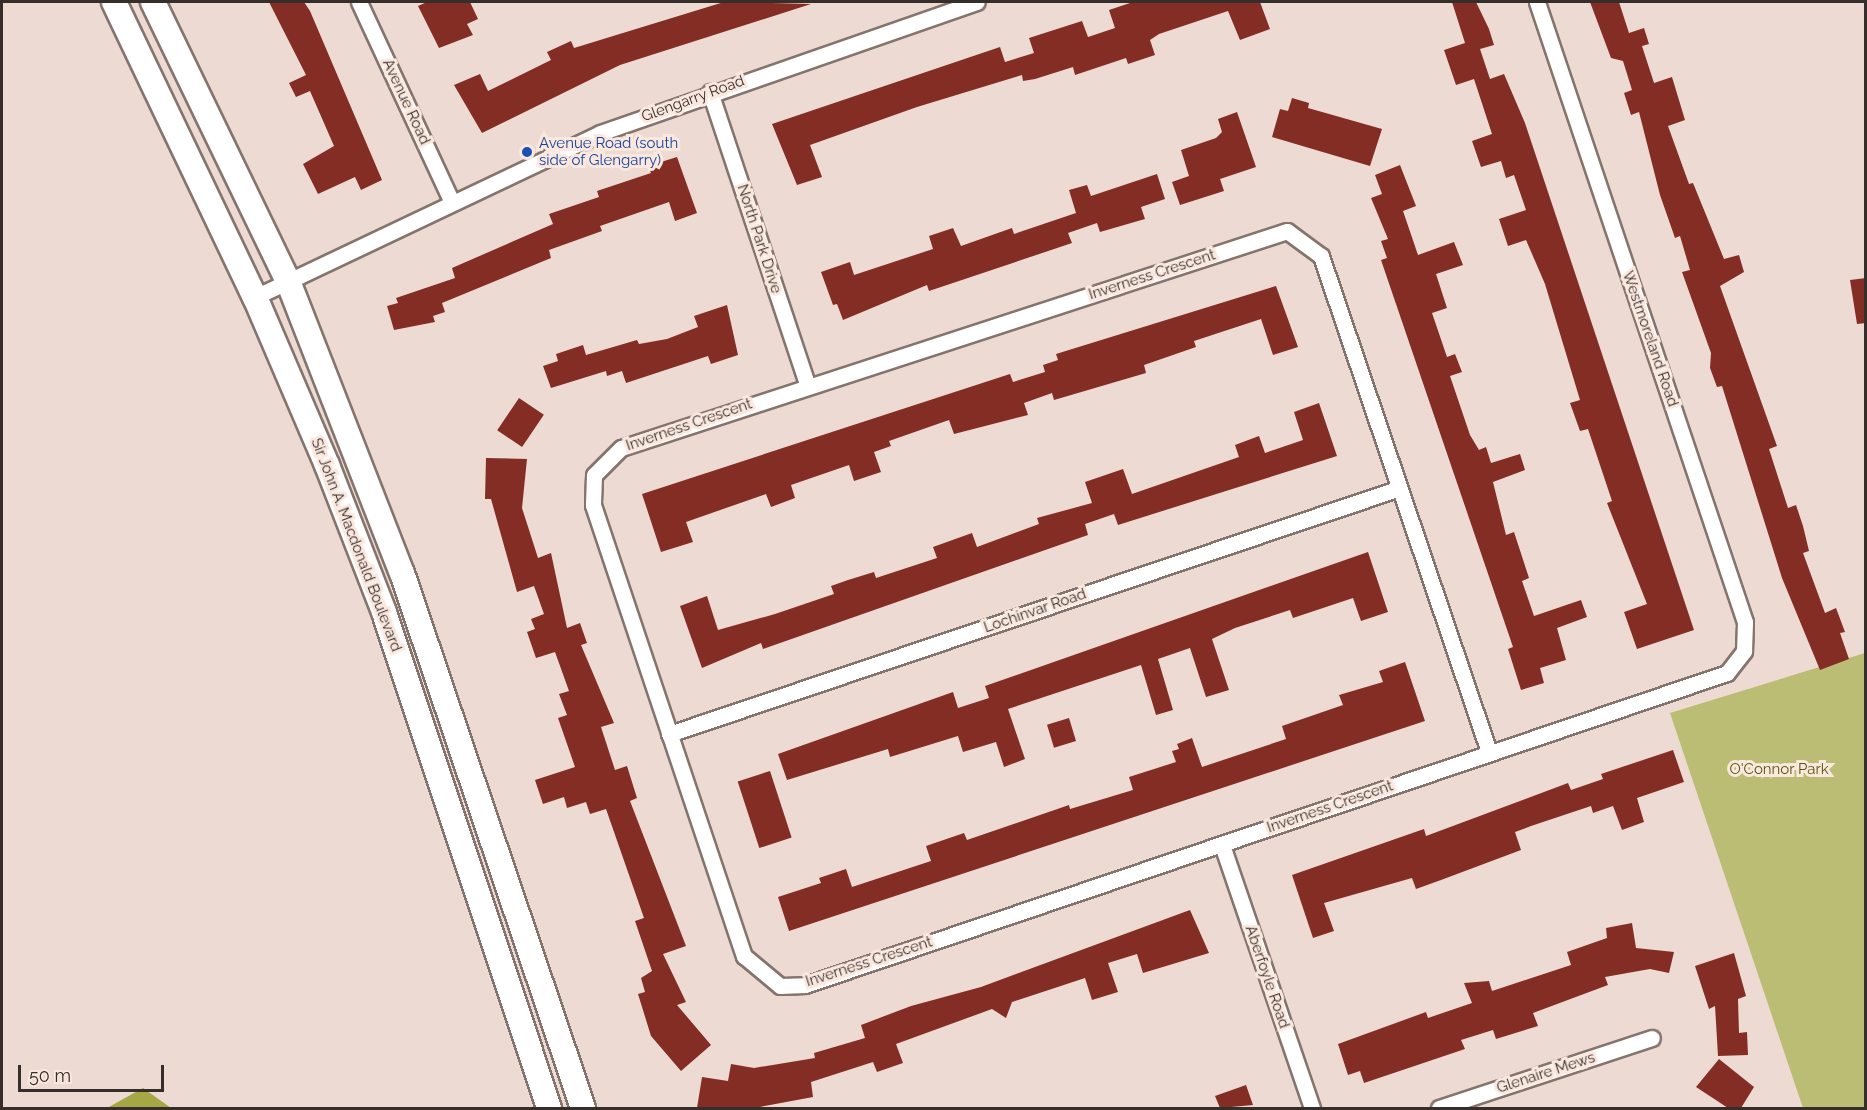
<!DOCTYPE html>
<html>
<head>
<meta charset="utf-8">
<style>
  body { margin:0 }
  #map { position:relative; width:1867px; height:1110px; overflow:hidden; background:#eddad2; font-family:Raleway,sans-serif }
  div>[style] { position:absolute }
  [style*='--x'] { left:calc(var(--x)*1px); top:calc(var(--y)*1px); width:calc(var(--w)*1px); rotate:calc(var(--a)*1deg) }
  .green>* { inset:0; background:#babd73 }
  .forest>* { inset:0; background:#a5a745 }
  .building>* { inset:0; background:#842d25; transform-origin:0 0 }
  .roads { filter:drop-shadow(2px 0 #85746d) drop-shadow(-2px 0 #85746d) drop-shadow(0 2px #85746d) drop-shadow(0 -2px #85746d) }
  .street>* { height:15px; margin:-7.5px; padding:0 7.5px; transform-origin:7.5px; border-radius:7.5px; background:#fff }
  .primary>* { height:24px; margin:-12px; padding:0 12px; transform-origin:12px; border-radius:12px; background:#fff }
  .dots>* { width:16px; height:16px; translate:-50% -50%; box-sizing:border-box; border:3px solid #fae8df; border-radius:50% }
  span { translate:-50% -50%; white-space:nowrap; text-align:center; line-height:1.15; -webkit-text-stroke:6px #fae8df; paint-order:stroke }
  .street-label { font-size:15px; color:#352e2a }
  .transit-label { font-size:15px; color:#164399 }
  .left { translate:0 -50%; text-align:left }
  .park-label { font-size:15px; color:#58580f }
  .frame { position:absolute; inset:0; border:3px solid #352e2a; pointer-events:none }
  .scale { position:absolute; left:18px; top:1065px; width:146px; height:27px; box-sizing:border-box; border:3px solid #352e2a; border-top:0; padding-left:8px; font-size:18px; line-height:21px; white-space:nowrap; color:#352e2a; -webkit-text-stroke:4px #fae8df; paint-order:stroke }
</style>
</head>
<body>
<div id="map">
  <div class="green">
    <div style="clip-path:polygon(1865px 653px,1865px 1108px,1803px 1108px,1670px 713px)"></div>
  </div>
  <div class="forest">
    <div style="clip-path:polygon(143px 1088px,171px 1108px,107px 1108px)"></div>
  </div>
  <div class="building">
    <div style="clip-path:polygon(269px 2px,304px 2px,310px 11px,382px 180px,361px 190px,355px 177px,318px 194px,303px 164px,334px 146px,310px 91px,296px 97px,289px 83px,306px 75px)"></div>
    <div style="clip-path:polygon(427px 2px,470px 2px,478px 19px,467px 24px,473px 35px,439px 48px,418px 6px)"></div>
    <div style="clip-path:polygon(724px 2px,811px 4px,620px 65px,482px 133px,454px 85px,480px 74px,488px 91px,551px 60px,547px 52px,571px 41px,574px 48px)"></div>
    <div style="clip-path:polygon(1133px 2px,1260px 2px,1270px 29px,1240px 40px,1228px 11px,1159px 34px,1150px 40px,1155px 55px,1128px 64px,1126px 58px,1075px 75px,1073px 67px,1035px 79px,1023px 81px,1022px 75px,917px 107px,810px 145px,822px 177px,797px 185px,772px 124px,1000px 47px,1005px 62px,1034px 53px,1029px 38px,1082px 21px,1088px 37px,1115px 28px,1109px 10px)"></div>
    <div style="clip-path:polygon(1452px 2px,1476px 2px,1489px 29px,1494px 45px,1480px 49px,1490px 79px,1504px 74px,1525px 123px,1694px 630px,1637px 649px,1624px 612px,1647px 604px,1607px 503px,1612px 501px,1588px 429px,1580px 431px,1570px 403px,1580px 400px,1545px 284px,1526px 240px,1508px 246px,1499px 219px,1526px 210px,1514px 175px,1506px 178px,1501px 161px,1481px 167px,1472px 141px,1492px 134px,1474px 79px,1456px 85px,1444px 50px,1465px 43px)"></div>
    <div style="clip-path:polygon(1590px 2px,1619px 2px,1629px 33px,1644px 28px,1649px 44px,1642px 46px,1654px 83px,1672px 77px,1685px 120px,1668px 126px,1689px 184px,1693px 183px,1724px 259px,1739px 255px,1744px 272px,1720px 286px,1777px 446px,1769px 449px,1788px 508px,1796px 505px,1803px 526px,1809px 551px,1803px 553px,1825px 613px,1836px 608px,1845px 632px,1840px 633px,1849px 659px,1820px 670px,1782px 578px,1722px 386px,1717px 387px,1710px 368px,1711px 353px,1682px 272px,1690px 270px,1680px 236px,1675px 238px,1660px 195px,1639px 112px,1631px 115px,1624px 93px,1632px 90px,1623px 61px,1611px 58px)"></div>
    <div style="clip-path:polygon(1292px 98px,1309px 103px,1308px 108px,1382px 129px,1370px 166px,1272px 137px,1280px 109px,1288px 111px)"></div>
    <div style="clip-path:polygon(1237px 112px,1256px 167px,1220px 179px,1224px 191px,1180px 205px,1172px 182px,1189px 176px,1181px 150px,1216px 138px,1222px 132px,1218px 119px)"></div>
    <div style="clip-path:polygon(677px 157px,697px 213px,675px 221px,669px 202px,600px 226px,602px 231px,549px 250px,551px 258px,442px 303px,445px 312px,433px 316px,435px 322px,394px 330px,387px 306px,398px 303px,396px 298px,455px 278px,452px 268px,553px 224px,549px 214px,599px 197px,597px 191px,651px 173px,648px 166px)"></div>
    <div style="clip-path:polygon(1400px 165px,1416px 206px,1403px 211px,1418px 255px,1454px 242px,1463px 265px,1436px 274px,1447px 308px,1432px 313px,1447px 357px,1455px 354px,1462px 372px,1450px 376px,1470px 435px,1479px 450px,1486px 447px,1491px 463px,1520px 454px,1525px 470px,1493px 482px,1506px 535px,1514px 532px,1529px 578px,1522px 581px,1534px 616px,1581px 600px,1587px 617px,1557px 628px,1566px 660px,1540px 668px,1544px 683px,1521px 690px,1508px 649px,1513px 647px,1381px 260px,1387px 258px,1381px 241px,1388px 239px,1371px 198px,1382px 194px,1375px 175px)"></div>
    <div style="clip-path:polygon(1157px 174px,1165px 199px,1141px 207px,1145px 219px,1100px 232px,1097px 223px,1068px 233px,1072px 243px,929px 291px,927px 285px,843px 320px,837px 304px,833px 305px,821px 272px,850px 262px,854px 275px,933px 249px,929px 236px,953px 228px,961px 246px,1012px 228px,1014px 234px,1076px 213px,1069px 190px,1087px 185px,1091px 196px)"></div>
    <div style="clip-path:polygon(1866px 278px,1866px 323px,1857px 324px,1850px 280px)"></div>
    <div style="clip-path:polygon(1276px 286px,1298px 347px,1273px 355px,1261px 319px,1194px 341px,1196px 347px,1144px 365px,1146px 373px,1054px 400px,1052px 393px,1024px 403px,1028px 415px,954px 434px,949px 420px,889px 441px,891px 446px,874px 452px,881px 472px,854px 481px,849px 465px,791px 485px,795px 498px,771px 507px,766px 494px,686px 522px,693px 542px,661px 552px,642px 494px,1010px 374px,1013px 382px,1045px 372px,1043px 365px,1058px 360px,1056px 354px)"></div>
    <div style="clip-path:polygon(727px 305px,738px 355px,711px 364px,708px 356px,626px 383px,622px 371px,607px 376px,606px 371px,551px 388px,543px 366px,558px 361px,556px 354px,583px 345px,586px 355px,637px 340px,639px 344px,667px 339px,698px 327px,694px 316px)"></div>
    <div style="left:519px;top:398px;width:30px;height:39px;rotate:34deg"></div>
    <div style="clip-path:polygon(1319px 403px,1337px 456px,1118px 525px,1114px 514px,1085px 524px,1088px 535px,763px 649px,761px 643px,702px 668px,680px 606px,707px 596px,718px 630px,775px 614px,834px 594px,831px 586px,848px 580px,874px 572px,876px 578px,937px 558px,933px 547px,972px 533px,977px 547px,1039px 524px,1037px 518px,1092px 503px,1085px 482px,1123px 469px,1132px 494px,1239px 457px,1235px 445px,1259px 436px,1265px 453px,1303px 440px,1294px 412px)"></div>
    <div style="clip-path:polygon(486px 458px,527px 459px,522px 508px,538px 558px,551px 553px,567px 628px,580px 623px,587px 643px,581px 645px,614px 723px,601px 727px,615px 770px,627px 766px,637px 798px,630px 801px,686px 946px,663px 954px,686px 1002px,677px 1005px,711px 1045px,681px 1071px,651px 1036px,638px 994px,645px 992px,641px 978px,652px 971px,635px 921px,644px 918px,606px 809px,590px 814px,586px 802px,567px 808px,564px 797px,543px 804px,535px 780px,575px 767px,558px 718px,567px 715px,559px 694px,569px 691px,555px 652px,536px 658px,527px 632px,535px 629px,531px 619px,544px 614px,534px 586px,517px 592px,491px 499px,485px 499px)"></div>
    <div style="clip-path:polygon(1368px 552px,1388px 612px,1361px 621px,1353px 598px,1293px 618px,1290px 610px,1235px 628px,1212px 639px,1229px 690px,1206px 697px,1190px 648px,1158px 659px,1173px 710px,1156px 715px,1141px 665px,1008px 709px,1025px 759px,1004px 767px,996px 742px,963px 752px,958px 736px,890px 757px,888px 749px,787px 780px,778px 754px,953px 692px,958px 708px,989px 698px,985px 686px)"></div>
    <div style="clip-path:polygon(1405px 662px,1425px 721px,789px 931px,778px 897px,821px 883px,819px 878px,846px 869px,852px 887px,931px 861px,926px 846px,964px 833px,967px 840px,1069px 805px,1070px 809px,1133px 790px,1129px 777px,1176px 762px,1172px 751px,1179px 749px,1177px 744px,1192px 738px,1202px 767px,1286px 739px,1282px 726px,1343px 705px,1339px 695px,1383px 682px,1379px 671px)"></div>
    <div style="left:1069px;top:718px;width:24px;height:23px;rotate:73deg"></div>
    <div style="clip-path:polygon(1673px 750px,1684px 782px,1637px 798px,1644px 822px,1622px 830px,1613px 806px,1593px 813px,1591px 806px,1531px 826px,1515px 832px,1521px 850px,1441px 880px,1416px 889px,1412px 878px,1324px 903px,1334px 931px,1313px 938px,1292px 875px,1424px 829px,1426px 836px,1568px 783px,1571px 790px,1603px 779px,1601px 774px)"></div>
    <div style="left:770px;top:771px;width:70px;height:34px;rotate:72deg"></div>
    <div style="clip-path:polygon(1190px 910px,1209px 953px,1143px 973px,1137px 954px,1108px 963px,1118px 992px,1092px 1000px,1085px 978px,1012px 1002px,1006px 1018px,992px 1009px,896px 1044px,903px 1063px,877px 1072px,873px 1062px,811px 1082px,813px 1097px,754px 1108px,697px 1108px,702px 1077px,728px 1081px,731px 1064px,754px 1068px,815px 1058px,814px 1053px,865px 1038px,861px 1025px,911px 1006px,981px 987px)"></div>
    <div style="clip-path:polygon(1632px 923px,1636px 948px,1674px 952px,1669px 973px,1650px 969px,1605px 977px,1608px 985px,1533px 1013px,1538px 1026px,1496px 1039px,1493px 1030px,1461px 1040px,1465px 1049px,1364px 1083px,1360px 1071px,1348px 1075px,1338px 1044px,1426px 1012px,1428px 1018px,1472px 1003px,1464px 983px,1489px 981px,1492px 991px,1571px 965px,1567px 952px,1607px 938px,1606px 928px)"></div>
    <div style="clip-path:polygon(1734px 953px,1746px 996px,1738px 999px,1739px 1033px,1747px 1032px,1748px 1055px,1718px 1056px,1715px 1006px,1709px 1009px,1695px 966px)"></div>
    <div style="clip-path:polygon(1719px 1059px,1754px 1087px,1741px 1108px,1728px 1108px,1696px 1087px)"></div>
    <div style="clip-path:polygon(1246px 1085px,1253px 1105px,1220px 1108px,1215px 1096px)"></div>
  </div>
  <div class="roads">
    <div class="street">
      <div style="--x:359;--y:2;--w:221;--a:65.1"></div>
      <div style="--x:710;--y:92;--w:310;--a:71.6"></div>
      <div style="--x:255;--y:297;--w:382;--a:-25.4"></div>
      <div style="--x:600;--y:133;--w:399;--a:-19.2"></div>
      <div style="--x:669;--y:734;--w:771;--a:-18.6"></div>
      <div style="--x:1489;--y:752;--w:524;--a:-108.71"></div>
      <div style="--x:1321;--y:256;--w:42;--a:-143.7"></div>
      <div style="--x:1287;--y:231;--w:700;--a:161.95"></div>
      <div style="--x:621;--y:448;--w:38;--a:135"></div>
      <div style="--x:594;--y:475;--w:30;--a:92"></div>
      <div style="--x:593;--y:505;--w:476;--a:71.5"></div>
      <div style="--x:744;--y:956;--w:47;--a:39.8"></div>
      <div style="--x:780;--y:986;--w:25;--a:-2"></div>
      <div style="--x:805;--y:985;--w:973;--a:-18.7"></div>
      <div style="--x:1727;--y:673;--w:28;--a:-52"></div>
      <div style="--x:1744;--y:651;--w:29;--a:-88"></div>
      <div style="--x:1745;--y:622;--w:654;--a:-108.55"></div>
      <div style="--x:1222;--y:845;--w:278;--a:71.1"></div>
      <div style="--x:1439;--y:1108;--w:224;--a:-18.2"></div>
    </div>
    <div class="primary">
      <div style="--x:114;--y:2;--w:327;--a:64.5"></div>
      <div style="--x:255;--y:297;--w:183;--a:66.8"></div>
      <div style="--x:327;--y:465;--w:158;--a:68.8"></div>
      <div style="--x:384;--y:612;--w:523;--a:71.6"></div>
      <div style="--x:153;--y:2;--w:310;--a:64.2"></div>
      <div style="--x:288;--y:281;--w:313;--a:68.7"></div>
      <div style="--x:402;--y:573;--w:565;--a:71.31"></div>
    </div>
  </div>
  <div class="dots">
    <div style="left:527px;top:152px;background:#1a4fb4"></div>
  </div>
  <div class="street-label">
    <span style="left:693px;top:99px;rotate:-20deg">Glengarry Road</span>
    <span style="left:406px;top:102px;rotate:65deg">Avenue Road</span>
    <span style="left:759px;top:239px;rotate:72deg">North Park Drive</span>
    <span style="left:1152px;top:275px;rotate:-18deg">Inverness Crescent</span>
    <span style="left:1650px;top:339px;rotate:71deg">Westmoreland Road</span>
    <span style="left:689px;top:425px;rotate:-19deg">Inverness Crescent</span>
    <span style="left:356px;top:545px;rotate:69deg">Sir John A. Macdonald Boulevard</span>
    <span style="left:1035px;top:611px;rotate:-19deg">Lochinvar Road</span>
    <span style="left:1330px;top:807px;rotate:-19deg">Inverness Crescent</span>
    <span style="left:869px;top:962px;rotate:-18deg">Inverness Crescent</span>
    <span style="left:1267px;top:977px;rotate:71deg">Aberfoyle Road</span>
    <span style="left:1546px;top:1073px;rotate:-18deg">Glenaire Mews</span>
  </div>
  <div class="transit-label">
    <span class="left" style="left:539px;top:152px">Avenue Road (south<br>side of Glengarry)</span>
  </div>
  <div class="park-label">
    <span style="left:1779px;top:770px">O'Connor Park</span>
  </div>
  <div class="frame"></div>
  <div class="scale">50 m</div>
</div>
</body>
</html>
